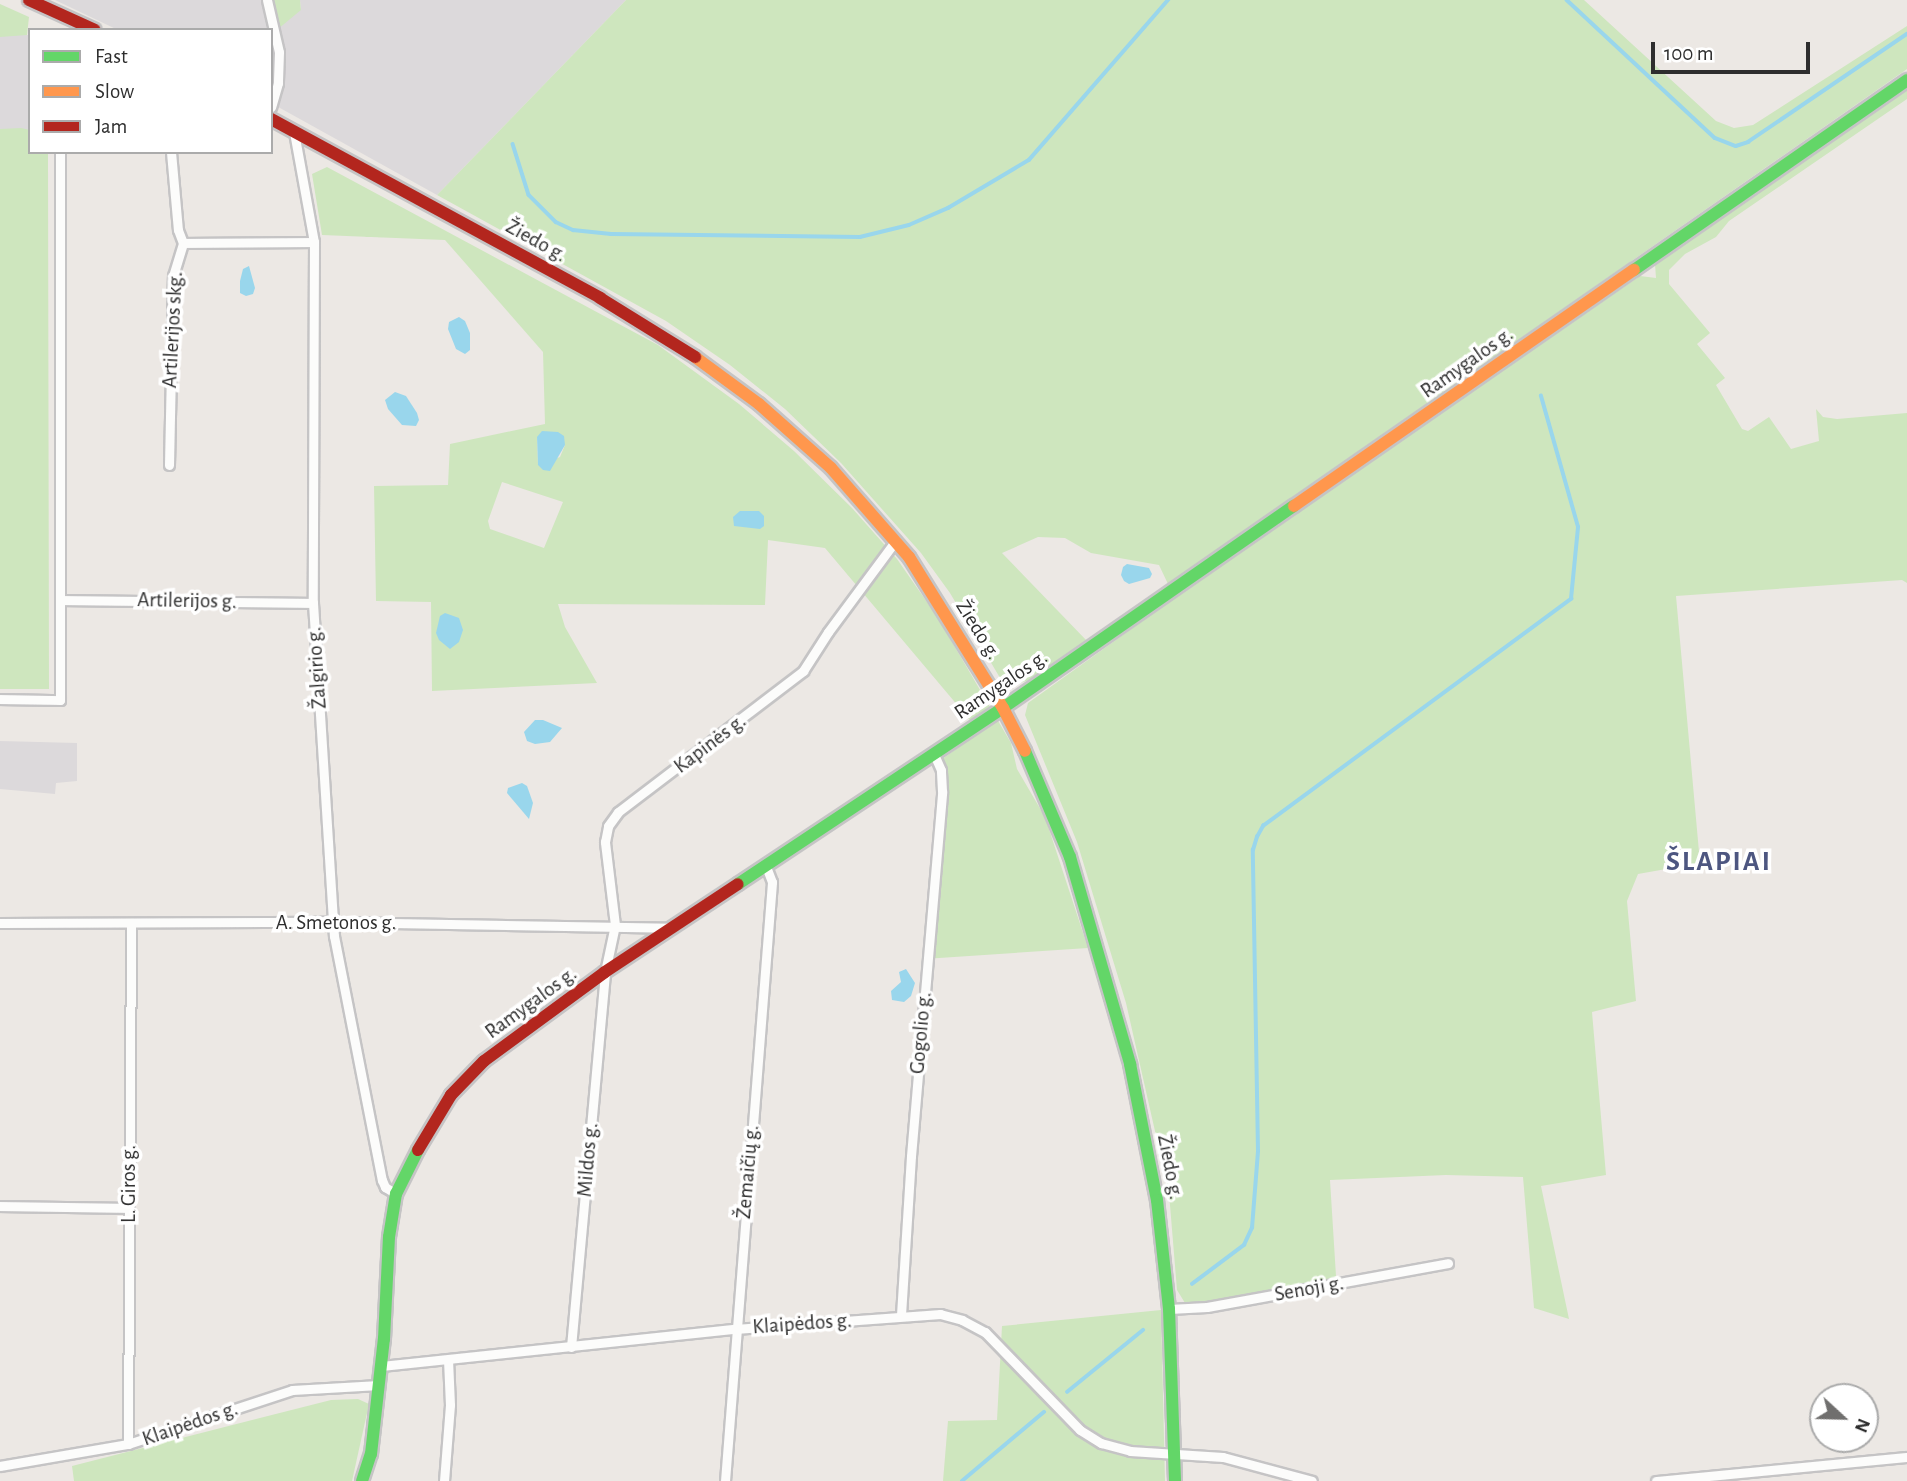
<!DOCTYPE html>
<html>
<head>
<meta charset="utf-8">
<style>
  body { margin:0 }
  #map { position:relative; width:1907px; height:1481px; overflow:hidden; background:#ece8e4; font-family:"Alegreya Sans",sans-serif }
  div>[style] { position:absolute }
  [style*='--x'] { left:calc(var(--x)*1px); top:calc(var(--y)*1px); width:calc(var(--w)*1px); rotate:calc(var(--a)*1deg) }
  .industrial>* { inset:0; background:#dcd9db; transform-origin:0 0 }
  .green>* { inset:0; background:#cee6be }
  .water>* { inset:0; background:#99d6ec }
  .stream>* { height:3.5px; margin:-1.75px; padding:0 1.75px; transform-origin:1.75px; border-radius:1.75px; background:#99d6ec }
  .roads { filter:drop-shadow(2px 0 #c5c4c5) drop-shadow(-2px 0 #c5c4c5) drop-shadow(0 2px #c5c4c5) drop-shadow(0 -2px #c5c4c5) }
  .street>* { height:9px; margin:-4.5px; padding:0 4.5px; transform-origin:4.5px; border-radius:4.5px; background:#fcfcfb }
  .fast>* { height:12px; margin:-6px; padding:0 6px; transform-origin:6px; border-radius:6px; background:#63d668 }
  .slow>* { height:12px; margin:-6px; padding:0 6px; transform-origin:6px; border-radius:6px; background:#ff974d }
  .jam>* { height:12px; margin:-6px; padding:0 6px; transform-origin:6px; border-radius:6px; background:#b3261e }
  span { translate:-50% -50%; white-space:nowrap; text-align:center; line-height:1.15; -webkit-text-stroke:7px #fff; paint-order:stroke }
  .street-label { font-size:21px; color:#2e2e2e }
  .district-label { font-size:28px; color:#4d5680; font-weight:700; letter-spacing:2px }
  .legend { position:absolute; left:28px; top:28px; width:245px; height:126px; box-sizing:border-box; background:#fff; border:2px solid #ababab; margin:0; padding:9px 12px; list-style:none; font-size:21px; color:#2e2e2e }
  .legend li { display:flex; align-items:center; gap:14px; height:35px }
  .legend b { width:35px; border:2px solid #ababab }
  .north { position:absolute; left:1809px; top:1383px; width:70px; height:70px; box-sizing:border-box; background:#fff; border:2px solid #ababab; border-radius:50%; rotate:112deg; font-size:19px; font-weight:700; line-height:28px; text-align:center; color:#2e2e2e }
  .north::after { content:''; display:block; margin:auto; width:24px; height:32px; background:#706f6e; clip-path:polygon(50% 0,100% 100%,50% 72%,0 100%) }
  .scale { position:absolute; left:1651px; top:42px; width:159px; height:32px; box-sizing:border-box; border:4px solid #2e2e2e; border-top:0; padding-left:9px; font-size:21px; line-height:24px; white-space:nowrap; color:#2e2e2e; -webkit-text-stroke:5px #fff; paint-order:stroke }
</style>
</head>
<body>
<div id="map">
  <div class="industrial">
    <div style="clip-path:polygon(55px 0,262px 0,301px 10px,300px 0,626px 0,437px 195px,271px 103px,271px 30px,118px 30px)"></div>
    <div style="left:30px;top:35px;width:95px;height:30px;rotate:90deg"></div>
    <div style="clip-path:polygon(0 741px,77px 743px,77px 781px,56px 783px,55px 794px,0 789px)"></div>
  </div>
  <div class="green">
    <div style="clip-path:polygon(262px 0,300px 0,301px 10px,272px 34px)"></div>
    <div style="clip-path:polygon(626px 0,1584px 0,1716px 121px,1734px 128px,1753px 125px,1907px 26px,1907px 69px,1168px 584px,1159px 565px,1091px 553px,1065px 538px,1038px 537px,1002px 553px,1087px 641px,1029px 680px,1011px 686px,1003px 683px,950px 593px,921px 553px,841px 463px,785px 409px,730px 365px,666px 321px,437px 195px)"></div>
    <div style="clip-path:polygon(0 4px,29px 17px,27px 35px,0 37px)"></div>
    <div style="clip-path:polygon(1907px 87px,1907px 99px,1729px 221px,1716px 237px,1685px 254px,1669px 270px,1669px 284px,1710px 333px,1697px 344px,1725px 378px,1716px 385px,1742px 429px,1748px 431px,1769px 417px,1791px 449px,1819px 441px,1816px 409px,1823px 417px,1837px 419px,1907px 413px,1907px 583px,1902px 580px,1676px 596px,1700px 863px,1638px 874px,1627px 901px,1636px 1001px,1592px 1012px,1606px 1175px,1541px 1186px,1569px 1319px,1534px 1308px,1523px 1177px,1446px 1175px,1330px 1180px,1336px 1276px,1321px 1285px,1191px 1306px,1185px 1303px,1177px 1290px,1169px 1193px,1126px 1003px,1077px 842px,1025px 715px,1028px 703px,1204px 577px,1640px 276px,1656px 278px,1655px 264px)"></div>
    <div style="clip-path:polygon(21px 128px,30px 130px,30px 152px,48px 152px,49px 689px,0 689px,0 129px)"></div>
    <div style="clip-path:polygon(evenodd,327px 167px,658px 345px,739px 404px,794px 451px,852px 508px,897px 559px,938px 618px,1011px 743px,1017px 769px,1045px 817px,1088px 948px,924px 959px,939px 790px,934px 765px,980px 732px,825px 548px,768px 540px,765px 605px,558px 604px,565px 627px,597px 683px,432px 691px,431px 602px,376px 601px,374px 486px,448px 485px,450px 444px,545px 424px,543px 352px,445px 240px,322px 235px,312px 174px,327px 167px,537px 437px,565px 445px,560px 457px,538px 465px,537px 437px,327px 167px,502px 482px,563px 502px,544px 548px,490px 529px,488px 521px,502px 482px)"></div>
    <div style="clip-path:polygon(1161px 1310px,1165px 1481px,943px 1481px,948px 1421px,997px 1420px,1002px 1326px)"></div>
    <div style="clip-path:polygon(358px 1399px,369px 1404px,352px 1481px,74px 1481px,72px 1466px,331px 1400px)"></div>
  </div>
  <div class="water">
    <div style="clip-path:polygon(249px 266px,255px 288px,253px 294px,246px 296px,240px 293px,240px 281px,243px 269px)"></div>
    <div style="clip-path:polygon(459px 317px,465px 321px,470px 333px,470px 350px,465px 354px,456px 349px,448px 329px,449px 322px)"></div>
    <div style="clip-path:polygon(395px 392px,406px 396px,417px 413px,419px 420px,416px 426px,402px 425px,388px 409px,385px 400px)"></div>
    <div style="clip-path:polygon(542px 431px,558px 432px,564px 436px,565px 445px,550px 471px,543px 470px,538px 465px,537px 437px)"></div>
    <div style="clip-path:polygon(740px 511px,759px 511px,764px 516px,764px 526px,760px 529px,734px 526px,733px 517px)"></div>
    <div style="clip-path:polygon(1127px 564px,1149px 568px,1152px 574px,1150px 578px,1129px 584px,1124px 581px,1121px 575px,1123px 567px)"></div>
    <div style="clip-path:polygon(445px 613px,459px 618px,463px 630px,459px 642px,450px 649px,439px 640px,436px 633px,440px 616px)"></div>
    <div style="clip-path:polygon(535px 720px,543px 720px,562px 728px,550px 742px,535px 744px,527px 741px,524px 732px)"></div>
    <div style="clip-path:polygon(522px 783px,527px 786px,533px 803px,529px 819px,507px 793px,508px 788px)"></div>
    <div style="clip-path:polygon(906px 969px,915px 983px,911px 996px,904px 1002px,892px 1000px,891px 991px,901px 982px,899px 972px)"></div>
  </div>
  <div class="stream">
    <div style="--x:1567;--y:0;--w:202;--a:43"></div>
    <div style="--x:1715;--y:138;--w:22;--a:21"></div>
    <div style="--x:1736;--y:146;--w:13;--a:-18"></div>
    <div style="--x:1748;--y:142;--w:192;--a:-34.2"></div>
    <div style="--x:513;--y:144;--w:53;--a:72.6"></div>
    <div style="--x:529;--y:195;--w:38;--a:45"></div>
    <div style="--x:556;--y:222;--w:19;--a:25"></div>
    <div style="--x:573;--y:230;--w:38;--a:6"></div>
    <div style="--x:611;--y:234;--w:249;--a:0.7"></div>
    <div style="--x:860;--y:237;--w:50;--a:-13.8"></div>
    <div style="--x:909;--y:225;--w:43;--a:-23.6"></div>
    <div style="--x:948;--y:208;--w:94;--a:-30.7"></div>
    <div style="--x:1029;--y:160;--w:212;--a:-49"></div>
    <div style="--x:1192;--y:1284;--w:65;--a:-36.9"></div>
    <div style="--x:1244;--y:1245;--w:19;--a:-65"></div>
    <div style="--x:1252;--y:1228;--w:77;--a:-85.5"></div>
    <div style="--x:1258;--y:1151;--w:301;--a:-91"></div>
    <div style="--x:1253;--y:850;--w:14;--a:-73"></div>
    <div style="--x:1257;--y:837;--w:13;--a:-61"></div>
    <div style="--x:1263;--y:826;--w:383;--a:-36.4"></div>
    <div style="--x:1571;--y:599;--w:72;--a:-84.4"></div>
    <div style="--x:1578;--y:527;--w:136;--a:-105.8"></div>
    <div style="--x:1067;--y:1392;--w:98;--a:-39.2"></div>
    <div style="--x:962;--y:1481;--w:107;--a:-40.1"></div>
  </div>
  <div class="roads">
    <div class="street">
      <div style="--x:267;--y:0;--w:53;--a:77"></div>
      <div style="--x:279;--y:52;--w:31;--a:92"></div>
      <div style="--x:278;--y:83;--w:25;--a:106"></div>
      <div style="--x:294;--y:132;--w:112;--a:79.7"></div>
      <div style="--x:314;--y:242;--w:361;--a:90.2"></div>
      <div style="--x:313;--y:603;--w:334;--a:86.4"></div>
      <div style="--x:334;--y:936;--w:249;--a:78.9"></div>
      <div style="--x:382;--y:1180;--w:8;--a:67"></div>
      <div style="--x:385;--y:1187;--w:13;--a:32"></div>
      <div style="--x:171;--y:152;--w:78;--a:84.9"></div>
      <div style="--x:178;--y:230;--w:14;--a:69"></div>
      <div style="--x:169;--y:465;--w:189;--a:-88.8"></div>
      <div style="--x:173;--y:276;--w:34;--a:-73"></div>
      <div style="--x:183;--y:243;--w:131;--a:-0.4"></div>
      <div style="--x:62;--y:600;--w:251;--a:0.7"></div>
      <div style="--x:0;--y:699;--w:60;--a:1"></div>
      <div style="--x:60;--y:700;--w:548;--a:-90"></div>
      <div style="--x:0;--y:923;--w:334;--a:-0.2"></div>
      <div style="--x:334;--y:922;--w:336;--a:1"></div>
      <div style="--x:0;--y:1206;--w:129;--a:0.9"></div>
      <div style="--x:1169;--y:1309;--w:38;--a:-3"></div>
      <div style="--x:1207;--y:1307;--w:245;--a:-10.3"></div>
      <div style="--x:901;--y:1315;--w:159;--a:-86.4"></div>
      <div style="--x:911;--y:1156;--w:366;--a:-85.1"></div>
      <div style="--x:942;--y:791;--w:21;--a:-93"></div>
      <div style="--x:941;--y:770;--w:17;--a:-114"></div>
      <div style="--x:571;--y:1347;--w:377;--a:-84.8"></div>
      <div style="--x:605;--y:972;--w:48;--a:-78"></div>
      <div style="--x:615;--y:925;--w:84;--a:-96.9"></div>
      <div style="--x:605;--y:842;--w:16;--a:-79"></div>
      <div style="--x:608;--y:826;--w:17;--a:-54"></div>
      <div style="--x:618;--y:812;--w:233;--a:-37.3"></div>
      <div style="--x:803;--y:671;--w:46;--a:-57.3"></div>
      <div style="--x:828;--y:632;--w:114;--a:-53.5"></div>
      <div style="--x:381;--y:1366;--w:356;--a:-6"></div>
      <div style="--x:735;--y:1329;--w:206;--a:-4.2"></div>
      <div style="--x:940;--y:1314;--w:23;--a:15"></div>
      <div style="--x:962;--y:1320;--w:26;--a:28"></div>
      <div style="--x:985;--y:1332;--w:136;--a:45.9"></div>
      <div style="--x:1080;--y:1430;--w:25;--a:32"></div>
      <div style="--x:1101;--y:1443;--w:30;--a:15"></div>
      <div style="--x:1130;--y:1451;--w:93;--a:3.7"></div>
      <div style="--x:1223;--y:1457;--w:92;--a:15.1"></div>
      <div style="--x:128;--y:1444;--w:521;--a:-89.67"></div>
      <div style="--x:0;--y:1466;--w:130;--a:-9.8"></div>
      <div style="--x:128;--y:1444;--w:173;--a:-18.2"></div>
      <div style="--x:292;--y:1390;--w:87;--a:-3.3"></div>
      <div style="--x:444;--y:1481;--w:76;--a:-85.5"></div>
      <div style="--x:450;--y:1405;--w:45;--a:-92.5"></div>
      <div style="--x:725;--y:1481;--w:601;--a:-85.51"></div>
      <div style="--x:772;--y:882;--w:19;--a:-111"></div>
      <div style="--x:1656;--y:1481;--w:252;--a:-5.5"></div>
    </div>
    <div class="fast">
      <div style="--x:1634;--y:270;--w:333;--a:-34.8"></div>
      <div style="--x:1025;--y:751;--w:115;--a:67"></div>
      <div style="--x:1070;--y:857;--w:216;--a:73.8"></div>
      <div style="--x:1130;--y:1064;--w:139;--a:78.8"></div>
      <div style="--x:1157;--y:1200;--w:110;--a:83.7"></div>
      <div style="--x:1169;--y:1309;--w:172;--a:88"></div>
      <div style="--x:738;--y:884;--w:318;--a:-33.6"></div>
      <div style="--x:1003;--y:708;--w:354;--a:-34.8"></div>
      <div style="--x:362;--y:1481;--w:28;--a:-72"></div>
      <div style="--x:371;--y:1454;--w:116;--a:-83.6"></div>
      <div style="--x:384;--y:1339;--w:102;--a:-87.2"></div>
      <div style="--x:389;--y:1237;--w:44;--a:-80.8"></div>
      <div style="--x:396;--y:1194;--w:49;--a:-63.4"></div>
    </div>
    <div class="slow">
      <div style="--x:695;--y:357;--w:79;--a:36.3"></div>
      <div style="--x:759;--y:404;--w:96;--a:41.6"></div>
      <div style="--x:831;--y:468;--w:118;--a:48.8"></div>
      <div style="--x:909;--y:557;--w:178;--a:58.1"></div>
      <div style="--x:1003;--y:708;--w:48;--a:62.9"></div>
      <div style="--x:1294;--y:506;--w:414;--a:-34.8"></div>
    </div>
    <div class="jam">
      <div style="--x:29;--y:0;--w:72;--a:24.4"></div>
      <div style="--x:271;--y:119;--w:375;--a:28.5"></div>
      <div style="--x:600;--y:298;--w:112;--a:31.8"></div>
      <div style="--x:418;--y:1150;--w:64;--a:-59"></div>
      <div style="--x:451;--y:1095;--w:47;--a:-45.9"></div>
      <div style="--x:484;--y:1061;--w:150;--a:-36.3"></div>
      <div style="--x:605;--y:972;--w:159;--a:-33.5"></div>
    </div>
  </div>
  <div class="street-label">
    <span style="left:536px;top:241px;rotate:29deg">Žiedo g.</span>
    <span style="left:173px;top:330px;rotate:-87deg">Artilerijos skg.</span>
    <span style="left:1467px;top:363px;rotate:-35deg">Ramygalos g.</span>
    <span style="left:187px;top:601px;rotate:1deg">Artilerijos g.</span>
    <span style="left:978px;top:630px;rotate:58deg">Žiedo g.</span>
    <span style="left:317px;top:668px;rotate:-94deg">Žalgirio g.</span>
    <span style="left:1001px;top:685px;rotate:-34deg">Ramygalos g.</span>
    <span style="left:710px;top:744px;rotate:-37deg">Kapinės g.</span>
    <span style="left:336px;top:923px">A. Smetonos g.</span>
    <span style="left:531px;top:1003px;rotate:-36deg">Ramygalos g.</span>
    <span style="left:921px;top:1033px;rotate:-85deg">Gogolio g.</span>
    <span style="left:588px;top:1160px;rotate:-85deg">Mildos g.</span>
    <span style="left:1170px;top:1167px;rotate:79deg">Žiedo g.</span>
    <span style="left:748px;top:1172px;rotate:-85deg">Žemaičių g.</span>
    <span style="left:129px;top:1184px;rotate:-90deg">L. Giros g.</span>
    <span style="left:1309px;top:1289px;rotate:-10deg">Senoji g.</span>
    <span style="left:802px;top:1324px;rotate:-4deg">Klaipėdos g.</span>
    <span style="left:190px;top:1424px;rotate:-19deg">Klaipėdos g.</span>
  </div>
  <div class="district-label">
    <span style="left:1719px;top:862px">ŠLAPIAI</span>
  </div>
  <ul class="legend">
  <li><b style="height:9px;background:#63d668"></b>Fast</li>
  <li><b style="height:9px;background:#ff974d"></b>Slow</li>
  <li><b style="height:9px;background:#b3261e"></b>Jam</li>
  </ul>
  <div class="north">N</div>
  <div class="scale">100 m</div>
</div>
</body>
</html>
